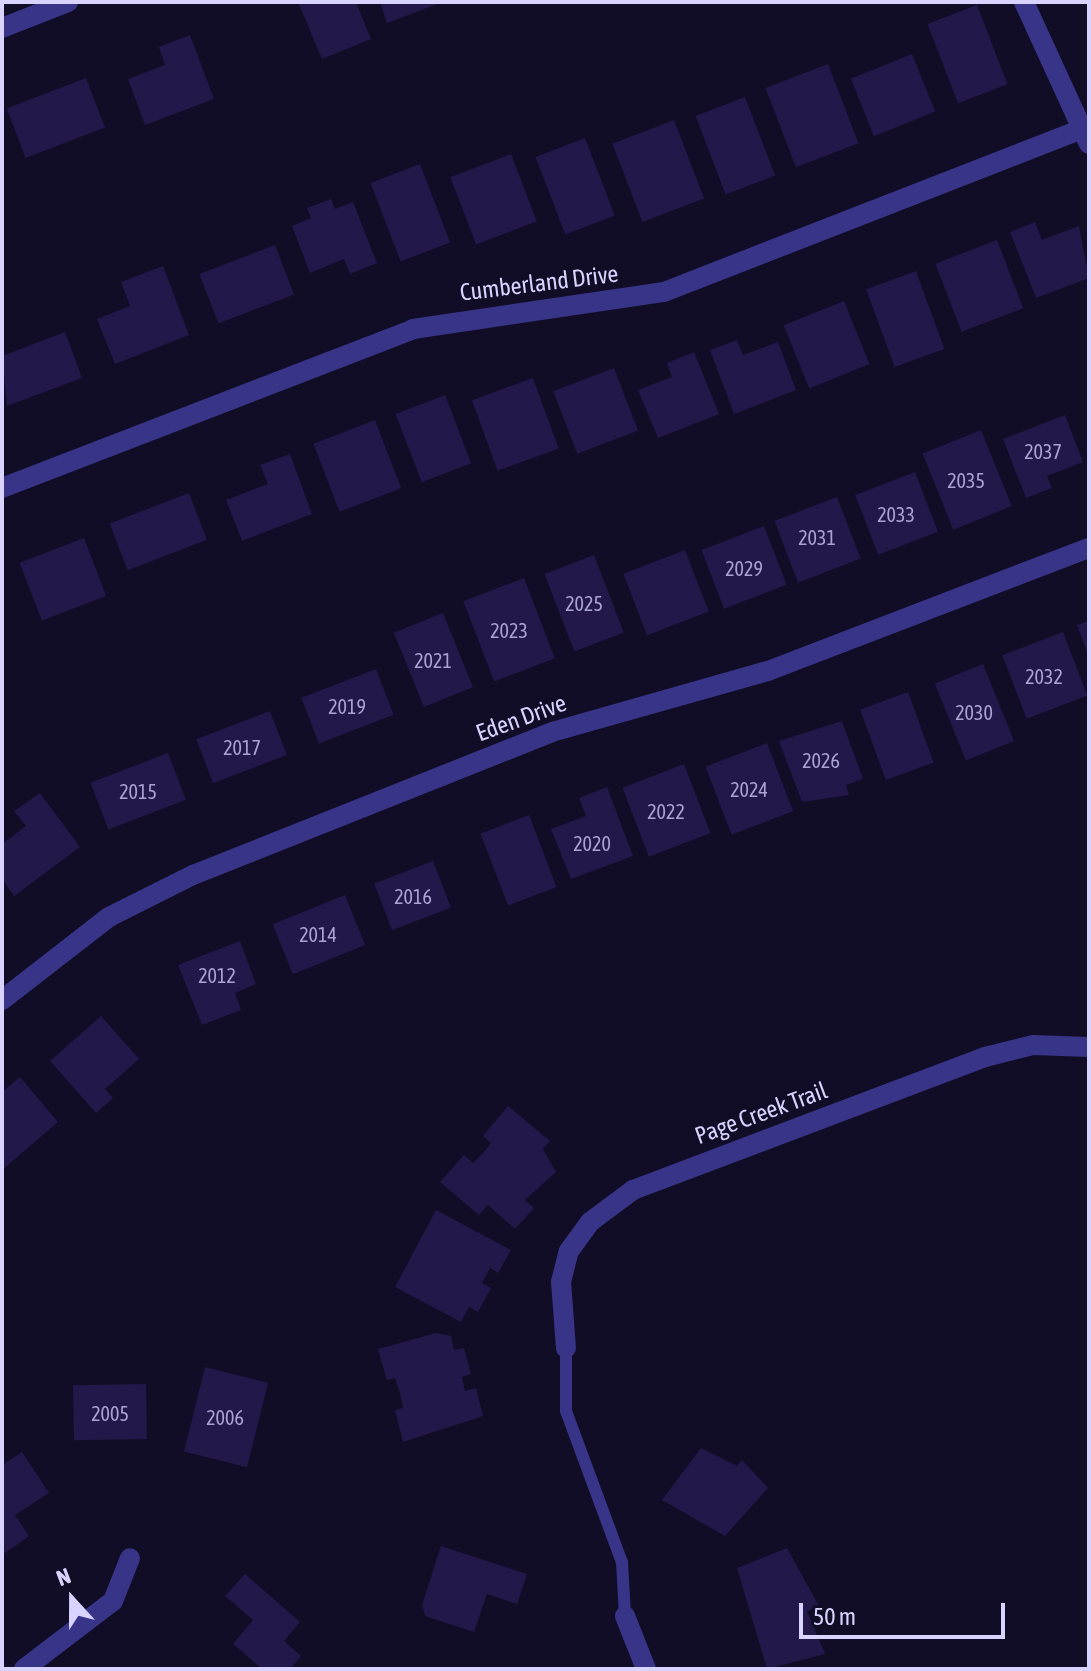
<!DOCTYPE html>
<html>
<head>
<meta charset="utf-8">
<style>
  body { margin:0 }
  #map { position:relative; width:1091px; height:1671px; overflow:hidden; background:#120d27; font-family:"Asap Condensed",sans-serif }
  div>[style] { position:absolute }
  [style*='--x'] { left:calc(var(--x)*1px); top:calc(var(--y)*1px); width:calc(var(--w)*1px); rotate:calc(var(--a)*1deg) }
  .building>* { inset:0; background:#221849; transform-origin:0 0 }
  .lane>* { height:12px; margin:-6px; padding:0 6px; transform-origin:6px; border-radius:6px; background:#383589 }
  .street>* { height:20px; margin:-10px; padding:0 10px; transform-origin:10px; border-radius:10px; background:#383589 }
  span { translate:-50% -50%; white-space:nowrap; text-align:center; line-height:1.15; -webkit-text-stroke:6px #120d27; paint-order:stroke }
  .number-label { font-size:20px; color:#aaa4d2 }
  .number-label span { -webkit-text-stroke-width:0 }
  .street-label { font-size:24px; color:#d8d3ff }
  .frame { position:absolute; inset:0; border:4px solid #d8d3ff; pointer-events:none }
  .north { position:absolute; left:32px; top:1559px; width:80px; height:80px; -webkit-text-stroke:6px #120d27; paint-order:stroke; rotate:339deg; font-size:22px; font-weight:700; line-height:32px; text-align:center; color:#d8d3ff }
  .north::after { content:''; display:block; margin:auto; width:28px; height:36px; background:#d8d3ff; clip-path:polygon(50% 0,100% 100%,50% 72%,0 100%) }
  .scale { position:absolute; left:799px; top:1603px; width:206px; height:36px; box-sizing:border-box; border:4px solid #d8d3ff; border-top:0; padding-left:10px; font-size:24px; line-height:28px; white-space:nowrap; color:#d8d3ff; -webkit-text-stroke:6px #120d27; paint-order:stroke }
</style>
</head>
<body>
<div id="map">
  <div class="building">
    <div style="clip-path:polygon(298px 2px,356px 2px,371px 39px,322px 59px)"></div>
    <div style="clip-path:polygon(380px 2px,443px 2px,387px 23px)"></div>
    <div style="left:977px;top:5px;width:85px;height:53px;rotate:69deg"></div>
    <div style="clip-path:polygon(190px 35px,214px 99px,145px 125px,128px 79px,165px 65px,159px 47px)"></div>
    <div style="left:912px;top:54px;width:62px;height:66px;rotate:68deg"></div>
    <div style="left:828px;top:64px;width:85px;height:67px;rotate:69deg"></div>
    <div style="left:86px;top:78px;width:53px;height:85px;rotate:69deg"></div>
    <div style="left:745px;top:97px;width:84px;height:53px;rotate:69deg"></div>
    <div style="left:674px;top:120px;width:84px;height:66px;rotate:69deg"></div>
    <div style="left:585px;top:138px;width:83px;height:53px;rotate:69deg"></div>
    <div style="left:511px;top:154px;width:72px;height:65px;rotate:69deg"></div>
    <div style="left:420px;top:164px;width:84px;height:53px;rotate:69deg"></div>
    <div style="clip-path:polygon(331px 199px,335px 209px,353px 202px,377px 263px,350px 274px,344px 259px,310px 273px,292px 226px,311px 218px,307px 208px)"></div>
    <div style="clip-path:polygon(1035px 222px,1042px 240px,1079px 226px,1089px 278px,1036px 298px,1010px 232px)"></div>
    <div style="left:997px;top:240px;width:73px;height:66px;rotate:69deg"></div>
    <div style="left:275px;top:245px;width:53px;height:81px;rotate:69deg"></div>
    <div style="clip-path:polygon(163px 266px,189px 335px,115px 364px,97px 319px,130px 306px,121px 282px)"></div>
    <div style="left:916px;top:271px;width:83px;height:53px;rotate:70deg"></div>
    <div style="left:844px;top:301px;width:68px;height:65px;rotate:68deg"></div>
    <div style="clip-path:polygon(65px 332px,82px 378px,7px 406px,2px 356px)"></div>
    <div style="clip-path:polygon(737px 340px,743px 355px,778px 342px,796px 390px,734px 414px,710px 350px)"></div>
    <div style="clip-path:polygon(694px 352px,719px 414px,658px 438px,638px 390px,672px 377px,667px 363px)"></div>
    <div style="left:614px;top:368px;width:67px;height:65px;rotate:69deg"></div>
    <div style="left:533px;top:378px;width:75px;height:65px;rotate:70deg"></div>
    <div style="left:445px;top:395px;width:73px;height:53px;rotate:69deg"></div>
    <div style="clip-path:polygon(1065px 415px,1083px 462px,1047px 476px,1052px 488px,1026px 498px,1003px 439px)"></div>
    <div style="left:375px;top:420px;width:73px;height:66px;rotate:69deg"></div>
    <div style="left:981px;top:430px;width:82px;height:63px;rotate:68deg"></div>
    <div style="clip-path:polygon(290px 454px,312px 514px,242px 541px,226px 500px,268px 484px,260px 465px)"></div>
    <div style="left:915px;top:472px;width:64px;height:64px;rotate:69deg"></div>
    <div style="left:189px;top:493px;width:50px;height:85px;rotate:69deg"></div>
    <div style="left:837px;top:497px;width:66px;height:67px;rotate:69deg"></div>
    <div style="left:764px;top:526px;width:63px;height:67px;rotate:69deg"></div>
    <div style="left:84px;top:538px;width:62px;height:69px;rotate:69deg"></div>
    <div style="left:685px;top:550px;width:66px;height:66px;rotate:69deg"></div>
    <div style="left:594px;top:555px;width:83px;height:53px;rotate:69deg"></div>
    <div style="left:524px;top:578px;width:86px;height:65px;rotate:69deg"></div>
    <div style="left:443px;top:613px;width:80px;height:53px;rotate:68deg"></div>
    <div style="clip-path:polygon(1089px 621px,1089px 657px,1077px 625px)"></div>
    <div style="left:1063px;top:632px;width:68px;height:65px;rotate:69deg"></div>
    <div style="left:983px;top:664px;width:83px;height:52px;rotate:68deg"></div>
    <div style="left:376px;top:669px;width:49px;height:80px;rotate:69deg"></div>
    <div style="left:908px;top:692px;width:75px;height:51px;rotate:70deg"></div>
    <div style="left:270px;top:711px;width:47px;height:79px;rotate:69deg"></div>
    <div style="clip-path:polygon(842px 721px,863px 779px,846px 785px,849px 795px,802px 802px,779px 741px)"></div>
    <div style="left:767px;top:743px;width:73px;height:66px;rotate:69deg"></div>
    <div style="left:168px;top:753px;width:50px;height:83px;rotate:69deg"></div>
    <div style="left:684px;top:764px;width:74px;height:66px;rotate:69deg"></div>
    <div style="clip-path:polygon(607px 787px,633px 856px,571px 879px,551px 829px,586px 816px,579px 798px)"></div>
    <div style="clip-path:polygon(40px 793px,80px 847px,14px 896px,2px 879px,2px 844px,26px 826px,14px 811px)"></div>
    <div style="left:529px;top:815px;width:77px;height:52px;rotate:69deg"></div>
    <div style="left:433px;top:861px;width:50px;height:63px;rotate:69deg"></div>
    <div style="left:345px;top:895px;width:54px;height:78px;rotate:68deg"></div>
    <div style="clip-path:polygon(240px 941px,256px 984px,235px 993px,241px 1010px,202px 1025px,178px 965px)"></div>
    <div style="clip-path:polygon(101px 1016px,139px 1059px,105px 1089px,113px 1098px,96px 1113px,50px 1061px)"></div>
    <div style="clip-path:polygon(20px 1077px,58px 1122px,2px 1170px,2px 1092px)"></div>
    <div style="clip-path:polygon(508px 1106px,550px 1141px,543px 1149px,556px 1172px,525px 1200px,534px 1208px,515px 1229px,488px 1205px,479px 1215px,440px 1182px,464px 1155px,473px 1163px,483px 1153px,491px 1143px,483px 1136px)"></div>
    <div style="clip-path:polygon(436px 1210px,511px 1250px,498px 1273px,490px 1268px,482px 1283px,491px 1288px,478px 1312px,469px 1307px,461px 1322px,395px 1287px)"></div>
    <div style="clip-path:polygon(436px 1333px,451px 1336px,454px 1350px,464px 1348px,471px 1374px,462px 1377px,465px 1391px,476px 1388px,483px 1416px,403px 1442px,395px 1410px,403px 1408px,400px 1393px,395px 1378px,387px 1380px,378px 1349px)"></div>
    <div style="left:205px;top:1367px;width:65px;height:87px;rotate:14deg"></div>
    <div style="left:146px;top:1384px;width:55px;height:73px;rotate:89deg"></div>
    <div style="clip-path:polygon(701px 1448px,737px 1466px,742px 1460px,768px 1488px,725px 1536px,662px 1500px)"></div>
    <div style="clip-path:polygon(22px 1452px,49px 1493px,15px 1515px,29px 1536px,2px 1555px,2px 1465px)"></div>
    <div style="clip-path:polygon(441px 1546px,527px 1574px,517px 1604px,487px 1594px,474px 1632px,425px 1616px,422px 1605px)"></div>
    <div style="clip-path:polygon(787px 1548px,819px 1606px,807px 1611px,825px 1654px,767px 1669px,737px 1568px)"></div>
    <div style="clip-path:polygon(245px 1574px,300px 1622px,284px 1641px,301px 1656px,290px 1669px,262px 1669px,233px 1644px,253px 1620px,225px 1596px)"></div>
  </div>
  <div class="lane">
    <div style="--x:566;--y:1348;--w:63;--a:90"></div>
    <div style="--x:566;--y:1411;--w:161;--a:69.7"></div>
    <div style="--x:622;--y:1562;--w:54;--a:86.8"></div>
  </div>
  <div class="street">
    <div style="--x:1024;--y:2;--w:156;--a:65.4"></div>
    <div style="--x:2;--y:28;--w:71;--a:-21.5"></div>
    <div style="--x:2;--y:488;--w:441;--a:-21.1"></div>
    <div style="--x:413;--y:329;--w:254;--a:-8.4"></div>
    <div style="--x:664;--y:292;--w:450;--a:-21.3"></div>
    <div style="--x:2;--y:1000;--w:135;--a:-37.8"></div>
    <div style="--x:109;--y:917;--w:94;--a:-26.6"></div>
    <div style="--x:193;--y:875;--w:386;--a:-21.7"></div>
    <div style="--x:552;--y:732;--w:224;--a:-15.8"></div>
    <div style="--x:768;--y:671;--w:344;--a:-21"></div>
    <div style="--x:566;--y:1348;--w:66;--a:-94.3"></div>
    <div style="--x:561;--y:1282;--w:32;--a:-76"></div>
    <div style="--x:569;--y:1251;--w:36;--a:-54"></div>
    <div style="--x:590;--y:1222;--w:54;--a:-36.7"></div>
    <div style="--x:633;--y:1190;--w:376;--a:-20.7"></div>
    <div style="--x:985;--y:1057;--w:49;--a:-14"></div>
    <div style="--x:1033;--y:1045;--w:56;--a:2"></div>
    <div style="--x:625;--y:1616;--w:57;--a:68.4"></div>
    <div style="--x:24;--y:1669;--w:112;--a:-37.4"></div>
    <div style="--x:113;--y:1601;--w:46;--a:-68.4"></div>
  </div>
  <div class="number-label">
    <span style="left:1043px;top:451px">2037</span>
    <span style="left:966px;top:480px">2035</span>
    <span style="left:896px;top:514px">2033</span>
    <span style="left:817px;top:537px">2031</span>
    <span style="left:744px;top:568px">2029</span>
    <span style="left:584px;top:603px">2025</span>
    <span style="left:509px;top:630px">2023</span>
    <span style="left:433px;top:660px">2021</span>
    <span style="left:1044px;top:676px">2032</span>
    <span style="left:347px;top:706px">2019</span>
    <span style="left:974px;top:712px">2030</span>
    <span style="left:242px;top:747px">2017</span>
    <span style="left:821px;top:760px">2026</span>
    <span style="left:749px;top:789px">2024</span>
    <span style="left:138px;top:791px">2015</span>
    <span style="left:666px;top:811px">2022</span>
    <span style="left:592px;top:843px">2020</span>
    <span style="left:413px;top:896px">2016</span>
    <span style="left:318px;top:934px">2014</span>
    <span style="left:217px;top:975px">2012</span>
    <span style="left:110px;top:1413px">2005</span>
    <span style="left:225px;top:1417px">2006</span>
  </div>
  <div class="street-label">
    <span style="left:539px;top:283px;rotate:-7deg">Cumberland Drive</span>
    <span style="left:521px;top:718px;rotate:-20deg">Eden Drive</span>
    <span style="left:761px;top:1113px;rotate:-20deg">Page Creek Trail</span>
  </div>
  <div class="frame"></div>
  <div class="north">N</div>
  <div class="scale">50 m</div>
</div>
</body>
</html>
